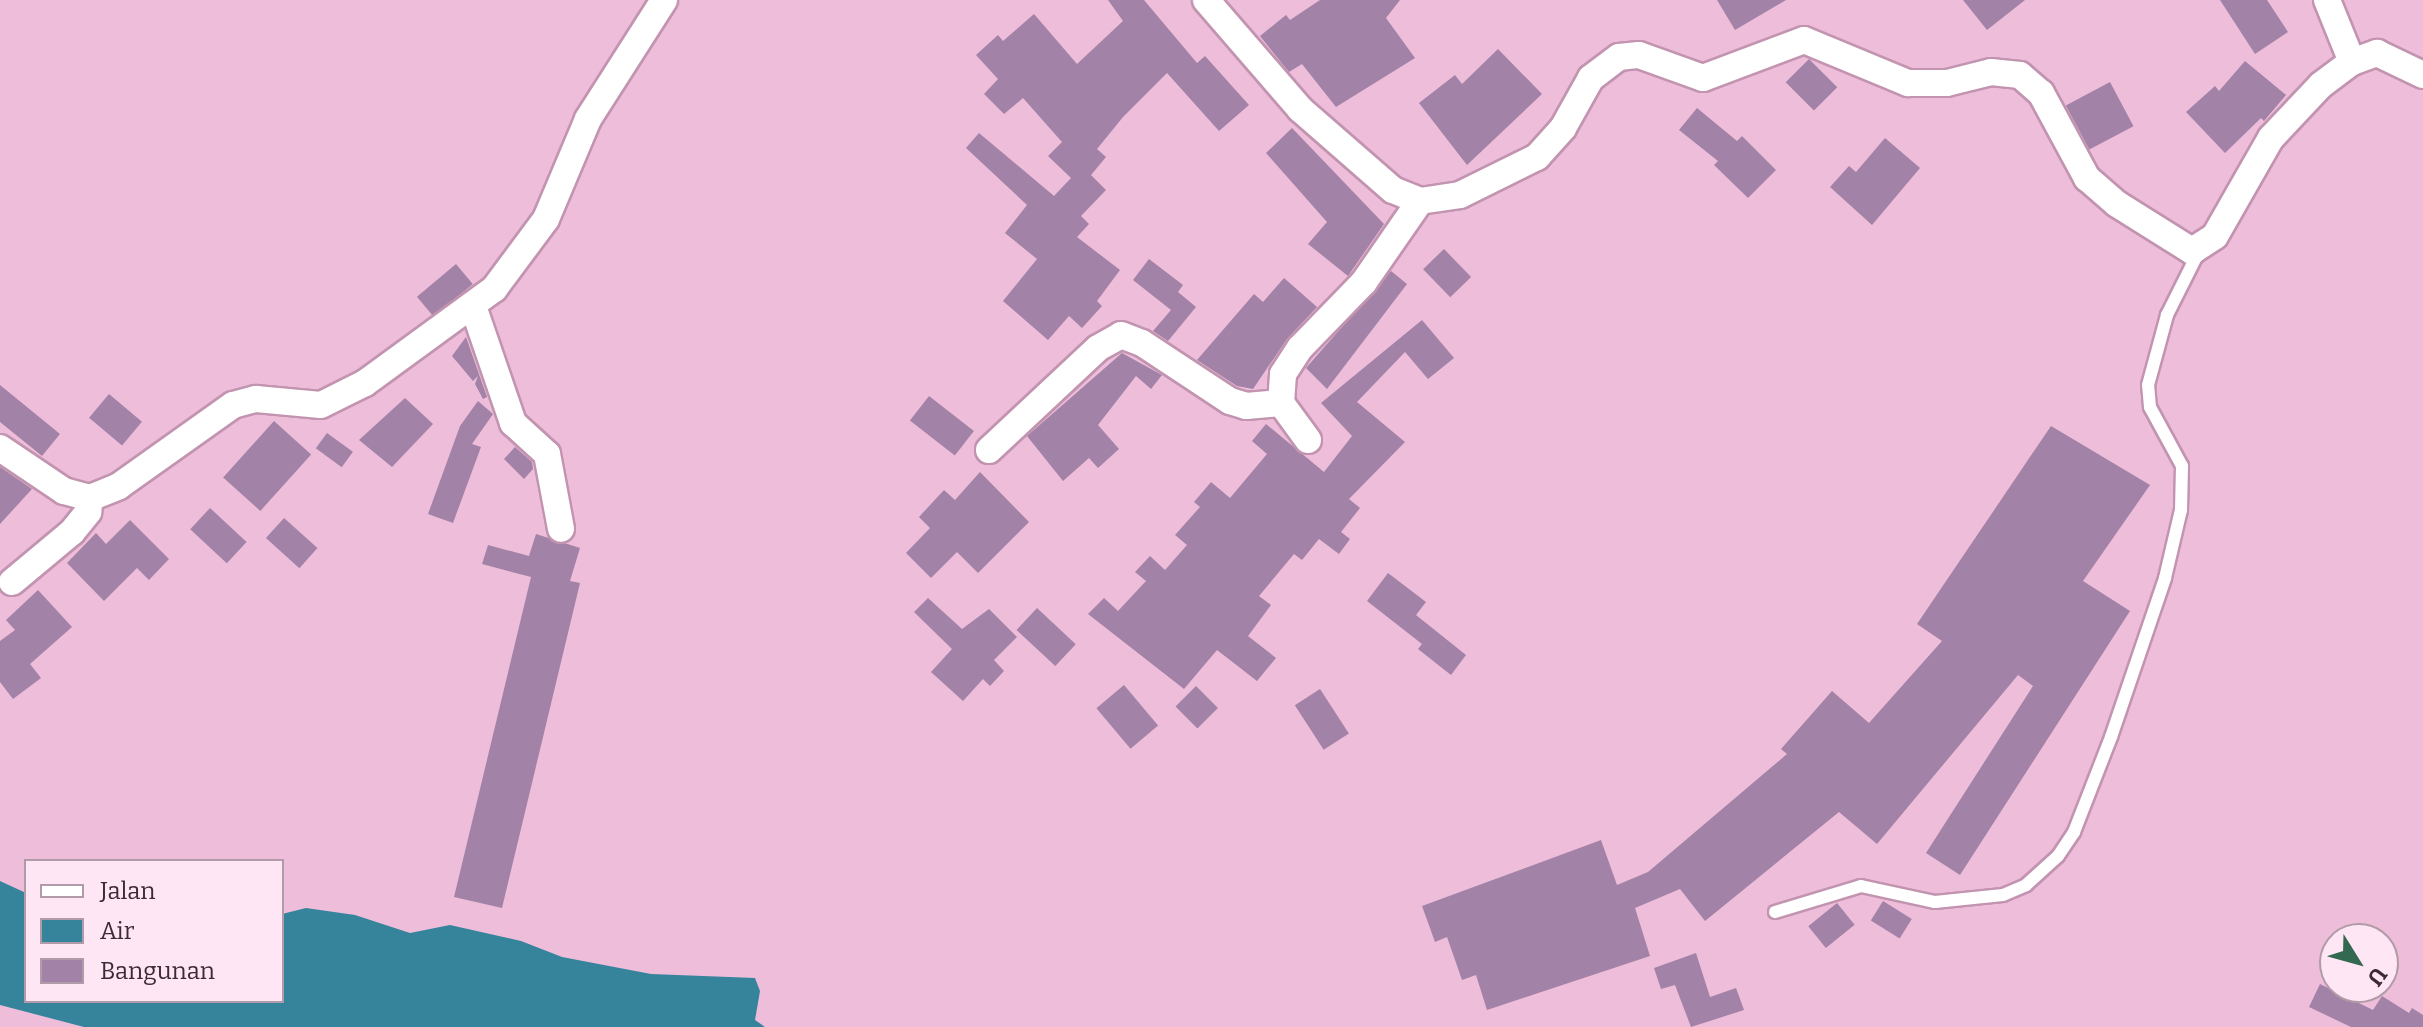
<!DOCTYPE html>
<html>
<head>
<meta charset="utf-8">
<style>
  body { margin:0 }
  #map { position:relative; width:2423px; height:1027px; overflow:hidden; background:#edbdd9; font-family:Bitter,serif }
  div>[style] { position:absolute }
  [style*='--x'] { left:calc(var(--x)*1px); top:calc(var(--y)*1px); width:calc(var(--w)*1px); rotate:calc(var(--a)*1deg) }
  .water>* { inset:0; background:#36839c }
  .building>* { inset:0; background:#a282a7; transform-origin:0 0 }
  .roads { filter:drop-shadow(2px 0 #c294b0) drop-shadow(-2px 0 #c294b0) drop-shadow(0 2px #c294b0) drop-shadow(0 -2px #c294b0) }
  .lane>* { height:12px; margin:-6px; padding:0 6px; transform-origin:6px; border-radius:6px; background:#fff }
  .street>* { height:26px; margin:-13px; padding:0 13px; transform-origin:13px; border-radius:13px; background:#fff }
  span { translate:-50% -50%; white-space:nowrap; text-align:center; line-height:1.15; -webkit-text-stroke:7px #ffe6f4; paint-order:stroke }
  .legend { position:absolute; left:24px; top:859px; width:260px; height:144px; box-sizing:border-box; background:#ffe6f4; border:2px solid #b19ba8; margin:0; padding:10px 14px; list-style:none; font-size:24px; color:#3c2a35 }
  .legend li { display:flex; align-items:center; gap:16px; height:40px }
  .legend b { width:40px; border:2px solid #b19ba8 }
  .north { position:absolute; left:2319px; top:923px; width:80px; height:80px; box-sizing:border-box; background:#ffe6f4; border:2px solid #b19ba8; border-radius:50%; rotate:127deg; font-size:22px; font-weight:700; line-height:32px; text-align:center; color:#3c2a35 }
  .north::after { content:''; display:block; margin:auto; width:28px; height:36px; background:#326950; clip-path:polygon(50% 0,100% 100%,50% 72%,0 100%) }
</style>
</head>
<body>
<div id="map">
  <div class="water">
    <div style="clip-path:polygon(0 881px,26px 893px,26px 1001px,282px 1001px,282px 914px,306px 908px,355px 915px,410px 933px,450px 925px,521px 941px,562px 957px,651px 974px,755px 978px,760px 991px,755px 1020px,765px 1027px,84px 1027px,0 1005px)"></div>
  </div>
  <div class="building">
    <div style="clip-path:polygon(1108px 0,1144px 0,1197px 63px,1205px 56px,1249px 105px,1219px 131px,1167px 73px,1123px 117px,1097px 149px,1106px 157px,1091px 175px,1106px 190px,1081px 216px,1089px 224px,1077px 237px,1120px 270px,1097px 301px,1102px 306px,1082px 328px,1069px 316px,1048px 340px,1003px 301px,1037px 259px,1005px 233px,1027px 205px,966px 148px,979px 133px,1054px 196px,1071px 178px,1048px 156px,1062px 142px,1023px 98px,1004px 114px,984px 94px,998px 79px,976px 55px,998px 35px,1003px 41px,1034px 14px,1077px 64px,1123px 21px)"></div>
    <div style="clip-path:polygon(1320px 0,1400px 0,1386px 18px,1415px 58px,1336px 107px,1302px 64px,1289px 72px,1260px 36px,1286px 15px,1290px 20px)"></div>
    <div style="clip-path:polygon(1717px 0,1786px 0,1735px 30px)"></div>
    <div style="clip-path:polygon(1963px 0,2025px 0,1987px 30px)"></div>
    <div style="clip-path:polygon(2220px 0,2267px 0,2288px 32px,2255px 54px)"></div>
    <div style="clip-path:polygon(1498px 49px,1542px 94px,1467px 165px,1419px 103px,1455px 75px,1462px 84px)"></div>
    <div style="left:1809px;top:59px;width:40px;height:33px;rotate:45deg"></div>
    <div style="clip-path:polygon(2245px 61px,2286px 95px,2264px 121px,2261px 118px,2225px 153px,2186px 112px,2215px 86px,2219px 91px)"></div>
    <div style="left:2110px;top:82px;width:50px;height:50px;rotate:62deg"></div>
    <div style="clip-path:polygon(1697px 108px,1737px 141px,1742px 136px,1776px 170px,1748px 198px,1714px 165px,1718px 161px,1679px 130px)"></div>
    <div style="clip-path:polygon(1292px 128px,1384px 224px,1348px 276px,1308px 244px,1327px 222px,1266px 153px)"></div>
    <div style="clip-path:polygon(1885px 138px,1920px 168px,1872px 225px,1830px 187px,1849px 166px,1856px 172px)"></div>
    <div style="left:1444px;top:249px;width:39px;height:29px;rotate:46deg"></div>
    <div style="clip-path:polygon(1149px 259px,1183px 285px,1178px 292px,1196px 307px,1168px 341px,1153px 331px,1171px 310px,1133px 280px)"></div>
    <div style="left:456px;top:264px;width:26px;height:51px;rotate:50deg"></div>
    <div style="clip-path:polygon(1391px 271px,1407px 284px,1327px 389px,1306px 368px)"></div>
    <div style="clip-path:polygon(1284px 278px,1317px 307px,1287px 339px,1253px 389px,1237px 386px,1197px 360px,1254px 294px,1263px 302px)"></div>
    <div style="clip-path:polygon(1422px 320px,1454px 358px,1428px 379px,1405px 352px,1357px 402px,1405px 442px,1349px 499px,1360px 508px,1341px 532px,1350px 539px,1339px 554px,1319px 539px,1302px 560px,1294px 554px,1259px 596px,1271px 605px,1248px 636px,1276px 658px,1257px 681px,1217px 650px,1184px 689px,1088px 614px,1104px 598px,1118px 611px,1146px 581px,1135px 572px,1150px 556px,1165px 570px,1187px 545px,1175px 535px,1200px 507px,1194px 502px,1211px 482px,1230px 498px,1267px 454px,1252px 441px,1266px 424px,1324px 472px,1352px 436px,1321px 403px)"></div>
    <div style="clip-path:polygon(466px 337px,487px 397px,483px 399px,475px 384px,478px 376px,473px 381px,452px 356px)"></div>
    <div style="clip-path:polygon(1122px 353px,1162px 375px,1151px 389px,1136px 376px,1098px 425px,1119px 449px,1098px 468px,1089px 458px,1063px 481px,1027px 436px)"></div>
    <div style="clip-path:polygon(0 385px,60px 434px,42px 456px,0 422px)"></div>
    <div style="left:109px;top:394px;width:43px;height:31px;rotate:40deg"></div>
    <div style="left:929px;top:396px;width:57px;height:31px;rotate:38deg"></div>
    <div style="clip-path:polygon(405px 398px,433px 424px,392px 467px,359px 440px)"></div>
    <div style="clip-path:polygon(478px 401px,493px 414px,472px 444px,481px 447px,453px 523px,428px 514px,460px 426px)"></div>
    <div style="left:274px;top:421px;width:50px;height:76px;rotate:42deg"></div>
    <div style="clip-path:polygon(2051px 426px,2150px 485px,2083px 581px,2130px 611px,1960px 875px,1926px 853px,2033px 686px,2018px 675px,1877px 844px,1839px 812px,1705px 921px,1680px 889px,1635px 908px,1650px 956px,1487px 1010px,1476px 975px,1462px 980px,1447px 937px,1435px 942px,1422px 906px,1601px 840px,1617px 885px,1648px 872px,1787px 754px,1781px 749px,1832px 691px,1869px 723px,1942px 641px,1917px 624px)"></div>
    <div style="left:327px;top:433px;width:32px;height:19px;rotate:36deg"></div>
    <div style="clip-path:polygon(515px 447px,532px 462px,533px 469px,524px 479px,504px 459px)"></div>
    <div style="clip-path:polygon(0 467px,32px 489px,0 524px)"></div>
    <div style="clip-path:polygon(980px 472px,1029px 522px,978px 573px,957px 552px,931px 578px,906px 553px,930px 528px,919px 517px,944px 490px,955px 500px)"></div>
    <div style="left:210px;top:508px;width:50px;height:29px;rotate:43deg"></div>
    <div style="left:284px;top:518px;width:45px;height:27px;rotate:42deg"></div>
    <div style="clip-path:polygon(130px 520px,169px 559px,149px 580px,137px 568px,104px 601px,67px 563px,96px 533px,106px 544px)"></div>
    <div style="clip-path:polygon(536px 534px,580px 548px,570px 581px,580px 583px,502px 908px,454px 897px,531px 577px,482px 564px,488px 545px,529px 556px)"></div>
    <div style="clip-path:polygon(1388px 573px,1426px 602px,1416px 615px,1466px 655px,1451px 675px,1418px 649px,1422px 644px,1367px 601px)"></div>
    <div style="clip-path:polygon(38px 590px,72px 627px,30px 664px,41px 678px,13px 699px,0 682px,0 641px,15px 630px,6px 620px)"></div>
    <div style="clip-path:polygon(928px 598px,962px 629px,989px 609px,1017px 637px,994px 660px,1004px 671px,990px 686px,983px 679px,963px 701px,931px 672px,952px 649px,914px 612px)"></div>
    <div style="left:1037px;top:608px;width:53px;height:30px;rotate:43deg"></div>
    <div style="left:1124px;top:685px;width:53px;height:36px;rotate:50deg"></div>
    <div style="left:1196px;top:686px;width:31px;height:29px;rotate:45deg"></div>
    <div style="left:1320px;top:689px;width:53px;height:30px;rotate:57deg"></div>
    <div style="left:1883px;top:901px;width:34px;height:23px;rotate:32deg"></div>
    <div style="left:1837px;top:903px;width:28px;height:37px;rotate:51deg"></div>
    <div style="clip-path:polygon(1696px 953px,1710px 997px,1736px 988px,1744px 1010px,1691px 1027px,1675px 985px,1661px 989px,1654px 968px)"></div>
    <div style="clip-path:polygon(2320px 984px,2373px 1010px,2382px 996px,2409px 1013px,2412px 1008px,2423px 1015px,2423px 1027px,2351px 1027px,2309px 1007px)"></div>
  </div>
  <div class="roads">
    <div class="lane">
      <div style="--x:1775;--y:912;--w:90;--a:-16.8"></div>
      <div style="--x:1861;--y:886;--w:76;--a:12.2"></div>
      <div style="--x:1935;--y:902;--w:68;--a:-5.9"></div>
      <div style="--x:2003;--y:895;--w:25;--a:-23"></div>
      <div style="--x:2026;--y:885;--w:43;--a:-42.2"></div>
      <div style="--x:2058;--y:856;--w:29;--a:-56"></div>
      <div style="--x:2074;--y:832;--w:102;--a:-68.7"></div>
      <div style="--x:2111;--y:737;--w:168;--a:-71.2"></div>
      <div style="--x:2165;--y:578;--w:70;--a:-76.8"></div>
      <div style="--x:2181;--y:510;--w:44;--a:-88.7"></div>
      <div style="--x:2182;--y:466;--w:67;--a:-118.5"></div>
      <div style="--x:2150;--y:407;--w:22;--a:-95"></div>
      <div style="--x:2148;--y:385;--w:73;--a:-74.8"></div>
      <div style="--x:2167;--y:315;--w:72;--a:-63.4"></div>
    </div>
    <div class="street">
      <div style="--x:1206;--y:0;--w:144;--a:49.2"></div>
      <div style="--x:1300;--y:109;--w:123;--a:41.1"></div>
      <div style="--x:1393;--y:190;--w:29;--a:22"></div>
      <div style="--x:1420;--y:201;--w:40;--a:-8.5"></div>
      <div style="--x:1460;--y:195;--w:86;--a:-26.3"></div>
      <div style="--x:1537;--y:157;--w:39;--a:-48"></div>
      <div style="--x:1563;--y:128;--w:57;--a:-60.8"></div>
      <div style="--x:1591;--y:78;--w:35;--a:-37"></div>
      <div style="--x:1619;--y:57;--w:20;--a:-6"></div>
      <div style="--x:1639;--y:55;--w:68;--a:19.8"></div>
      <div style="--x:1703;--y:78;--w:108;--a:-20.6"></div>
      <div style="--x:1804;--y:40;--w:113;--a:22.5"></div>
      <div style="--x:1908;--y:83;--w:39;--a:0"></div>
      <div style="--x:1947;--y:83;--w:45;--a:-14"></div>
      <div style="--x:1991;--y:72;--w:29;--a:6"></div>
      <div style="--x:2020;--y:75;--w:28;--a:41"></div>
      <div style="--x:2041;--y:93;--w:97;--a:61.6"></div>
      <div style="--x:2087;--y:178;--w:40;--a:41"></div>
      <div style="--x:2117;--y:204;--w:89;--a:32.1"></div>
      <div style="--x:2192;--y:251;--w:27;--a:-33"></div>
      <div style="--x:2215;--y:236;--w:113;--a:-60.3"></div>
      <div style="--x:2271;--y:138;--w:73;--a:-46.7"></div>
      <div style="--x:2321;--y:85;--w:39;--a:-37"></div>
      <div style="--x:2352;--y:62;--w:27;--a:-20"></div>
      <div style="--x:2377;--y:53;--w:51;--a:25.6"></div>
      <div style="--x:2327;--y:0;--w:67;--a:68"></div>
      <div style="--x:473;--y:306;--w:124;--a:71.1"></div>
      <div style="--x:513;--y:423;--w:46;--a:42.4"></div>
      <div style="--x:547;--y:454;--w:76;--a:79.4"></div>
      <div style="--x:1308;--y:440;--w:46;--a:-126.1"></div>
      <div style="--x:1281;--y:403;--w:29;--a:-86"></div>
      <div style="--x:1283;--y:374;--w:31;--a:-57"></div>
      <div style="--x:1300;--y:348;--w:92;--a:-45.9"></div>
      <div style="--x:1364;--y:282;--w:98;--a:-55.3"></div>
      <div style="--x:0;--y:448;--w:77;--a:33.9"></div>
      <div style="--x:64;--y:491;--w:27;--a:15"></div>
      <div style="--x:90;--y:498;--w:31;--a:-22"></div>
      <div style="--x:119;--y:486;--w:140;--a:-35.4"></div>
      <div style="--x:233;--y:405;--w:24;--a:-15"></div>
      <div style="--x:256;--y:399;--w:65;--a:5.3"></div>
      <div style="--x:321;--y:405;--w:49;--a:-26.6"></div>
      <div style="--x:365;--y:383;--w:160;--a:-36.1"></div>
      <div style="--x:494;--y:289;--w:87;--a:-53.4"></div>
      <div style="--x:546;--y:219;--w:108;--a:-67.2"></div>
      <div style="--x:588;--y:119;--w:141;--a:-57.4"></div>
      <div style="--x:989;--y:450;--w:149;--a:-43.1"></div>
      <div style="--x:1098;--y:348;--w:26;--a:-29"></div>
      <div style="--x:1121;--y:335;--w:22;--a:21"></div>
      <div style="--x:1142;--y:343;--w:105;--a:33.4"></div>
      <div style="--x:1230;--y:401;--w:17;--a:17"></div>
      <div style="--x:1246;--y:406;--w:35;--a:-5"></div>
      <div style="--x:12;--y:582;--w:78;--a:-39.8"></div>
      <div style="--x:72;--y:532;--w:26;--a:-51"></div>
      <div style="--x:88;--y:512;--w:14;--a:-82"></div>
    </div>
  </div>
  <ul class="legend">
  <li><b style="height:10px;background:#fff"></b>Jalan</li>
  <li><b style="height:22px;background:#36839c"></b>Air</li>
  <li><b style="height:22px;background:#a282a7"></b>Bangunan</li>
  </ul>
  <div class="north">U</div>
</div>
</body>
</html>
